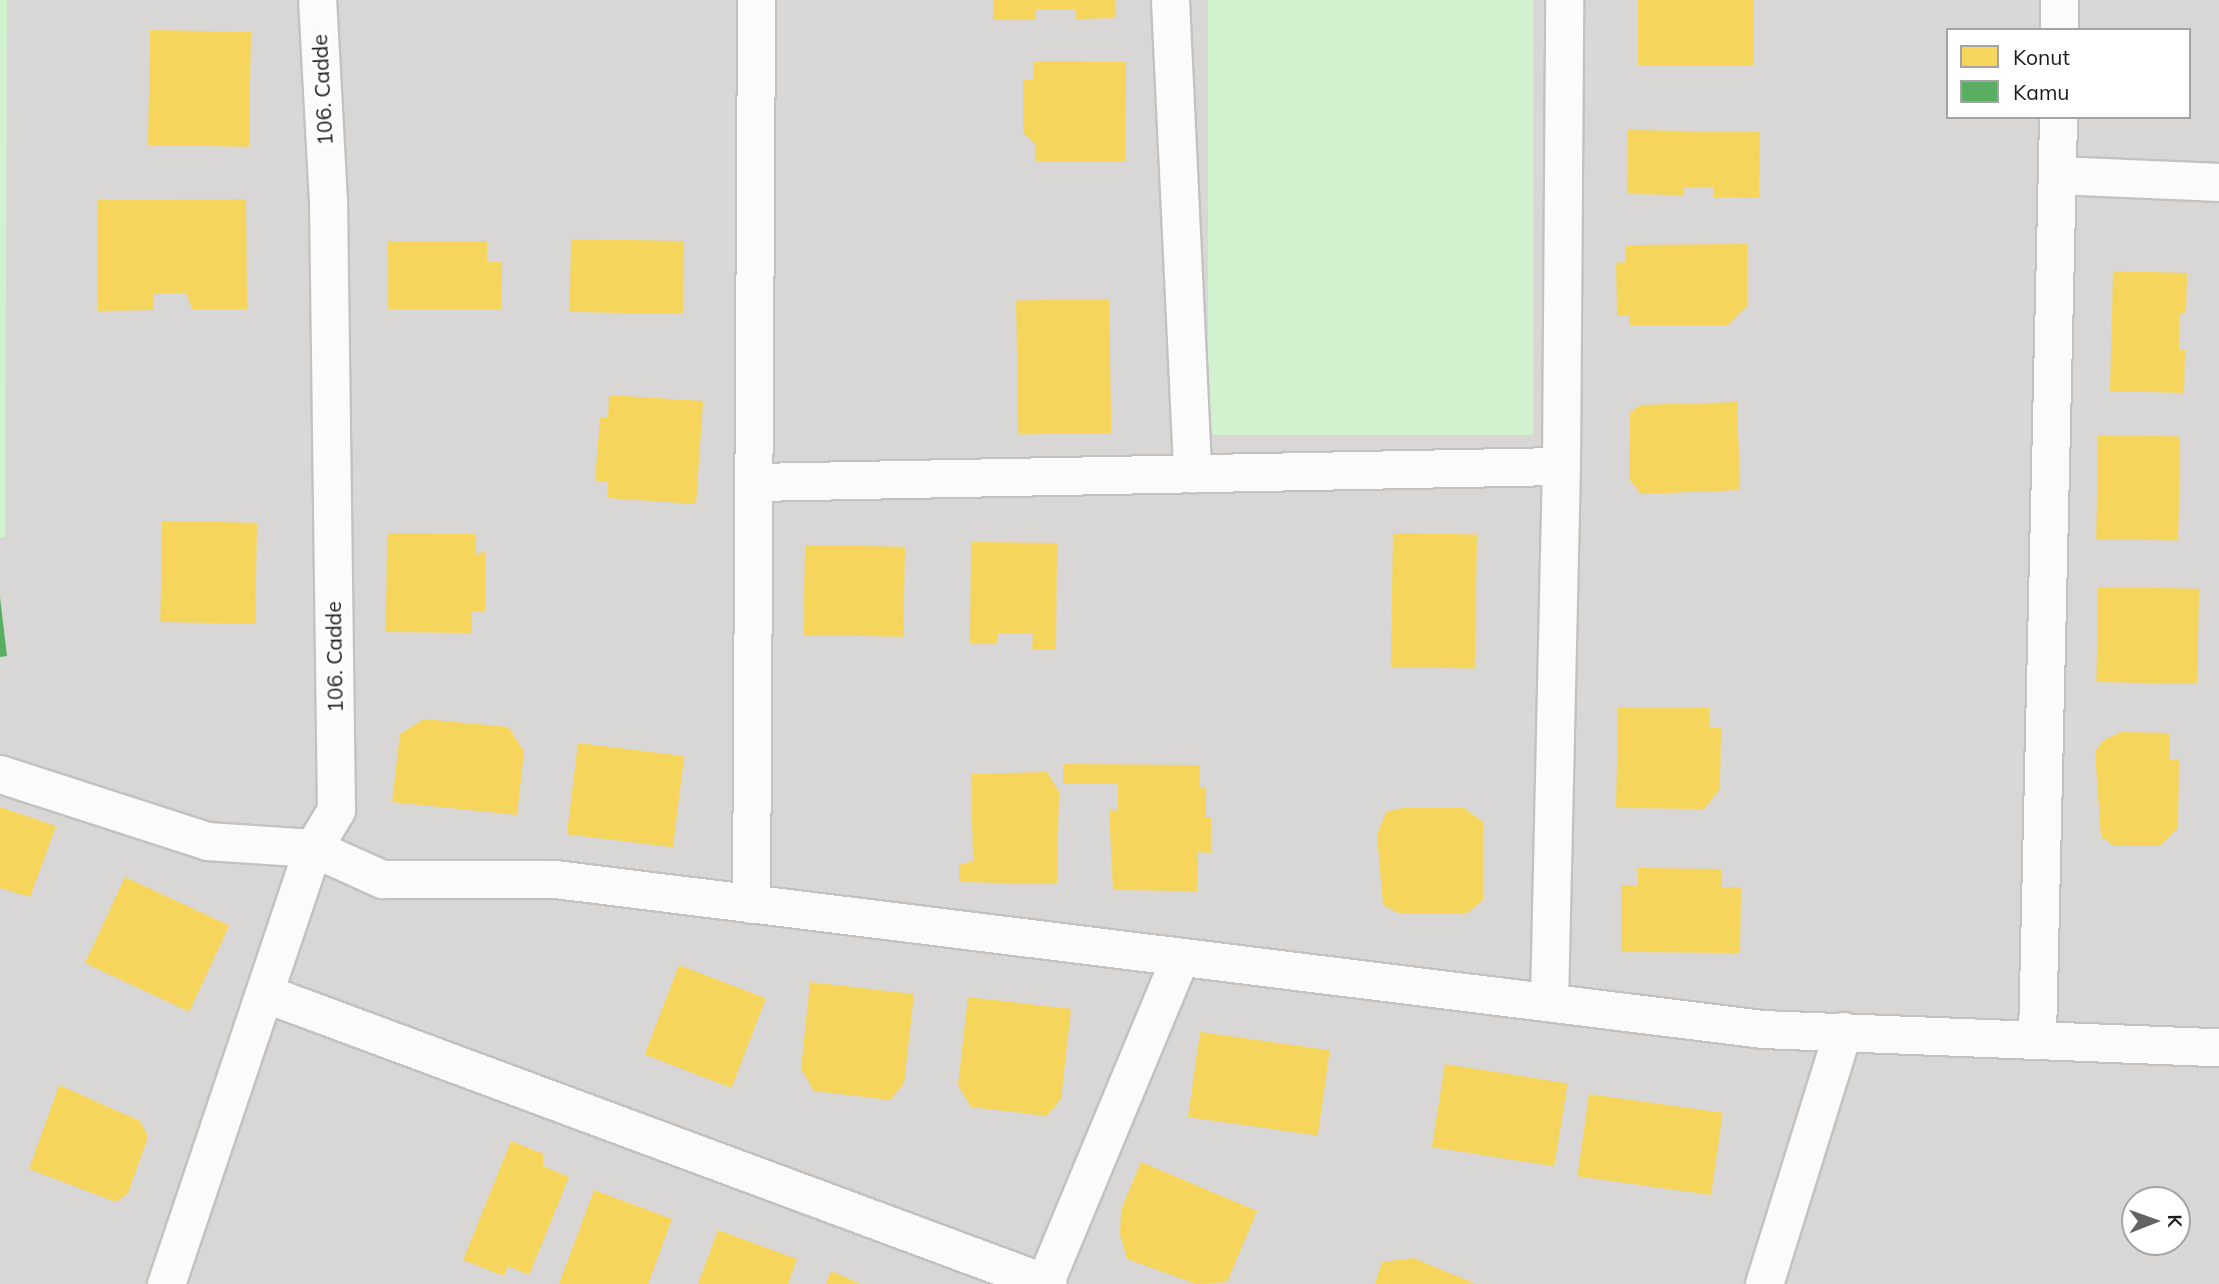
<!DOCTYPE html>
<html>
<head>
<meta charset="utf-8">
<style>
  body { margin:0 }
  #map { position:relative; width:2219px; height:1284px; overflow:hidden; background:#eae7e4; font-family:Mulish,sans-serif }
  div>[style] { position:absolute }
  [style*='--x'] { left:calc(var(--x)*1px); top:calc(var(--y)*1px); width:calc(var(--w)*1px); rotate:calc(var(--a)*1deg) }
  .residential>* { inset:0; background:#d9d7d6 }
  .park>* { inset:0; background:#d2f1cf; transform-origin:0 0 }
  .homes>* { inset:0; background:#f6d55c; transform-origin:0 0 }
  .public>* { inset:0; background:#5aae61 }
  .roads { filter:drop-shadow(2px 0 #c3c2c0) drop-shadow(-2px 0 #c3c2c0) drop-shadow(0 2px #c3c2c0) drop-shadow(0 -2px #c3c2c0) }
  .minor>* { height:37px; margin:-18.5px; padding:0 18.5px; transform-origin:18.5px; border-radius:18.5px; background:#fcfbfb }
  span { translate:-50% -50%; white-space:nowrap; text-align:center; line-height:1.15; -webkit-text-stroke:7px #fff; paint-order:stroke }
  .street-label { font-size:21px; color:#1c1c1c }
  .legend { position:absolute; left:1946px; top:28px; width:245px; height:91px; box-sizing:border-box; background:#fff; border:2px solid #a4a4a4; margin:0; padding:9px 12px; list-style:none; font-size:21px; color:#1c1c1c }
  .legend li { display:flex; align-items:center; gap:14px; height:35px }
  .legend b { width:35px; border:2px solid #a4a4a4 }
  .north { position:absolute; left:2121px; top:1186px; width:70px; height:70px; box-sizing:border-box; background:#fff; border:2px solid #a4a4a4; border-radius:50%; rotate:89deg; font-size:19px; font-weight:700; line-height:28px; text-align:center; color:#1c1c1c }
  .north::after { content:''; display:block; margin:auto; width:24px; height:32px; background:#646362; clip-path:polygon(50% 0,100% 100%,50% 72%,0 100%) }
</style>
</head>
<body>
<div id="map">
  <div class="residential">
    <div style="clip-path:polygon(evenodd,0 0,2219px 0,2219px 1284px,0 1284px,0 0,1948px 30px,2189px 30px,2189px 117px,1948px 117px,1948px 30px,0 0,2135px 1200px,2177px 1200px,2177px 1242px,2135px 1242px,2135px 1200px)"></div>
  </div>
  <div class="park">
    <div style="clip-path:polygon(0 0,7px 0,5px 537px,0 538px)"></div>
    <div style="left:1208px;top:0;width:325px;height:435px"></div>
  </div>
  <div class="homes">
    <div style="clip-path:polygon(993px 0,1115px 0,1116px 18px,1076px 19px,1075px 9px,1036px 9px,1035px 19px,993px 20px)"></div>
    <div style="left:1638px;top:0;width:115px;height:65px"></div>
    <div style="left:150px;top:30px;width:101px;height:115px;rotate:1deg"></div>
    <div style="clip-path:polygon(1034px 61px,1126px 62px,1125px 162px,1035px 161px,1035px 144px,1023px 133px,1023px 79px,1034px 80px)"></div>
    <div style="clip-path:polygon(1628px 130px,1760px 132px,1759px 198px,1714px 197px,1714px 187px,1683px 187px,1683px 195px,1627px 194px)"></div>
    <div style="clip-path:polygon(246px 199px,247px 309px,192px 309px,186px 293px,154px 293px,154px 310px,98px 311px,98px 200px)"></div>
    <div style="left:571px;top:239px;width:113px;height:73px;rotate:1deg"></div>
    <div style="clip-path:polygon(388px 241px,487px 241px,487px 262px,502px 262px,501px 309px,388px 309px)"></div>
    <div style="clip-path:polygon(1747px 244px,1747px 306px,1728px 325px,1629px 325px,1629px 315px,1617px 315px,1616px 263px,1626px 262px,1626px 245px)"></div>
    <div style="clip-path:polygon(2113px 271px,2187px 273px,2186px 312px,2179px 315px,2179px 351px,2185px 349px,2184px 393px,2110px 391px)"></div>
    <div style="left:1109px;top:299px;width:134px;height:93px;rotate:89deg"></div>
    <div style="clip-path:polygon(609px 395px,703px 401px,696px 504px,607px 498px,608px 481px,595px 481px,600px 417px,608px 418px)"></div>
    <div style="clip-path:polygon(1737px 402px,1740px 490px,1641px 494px,1629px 479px,1630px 413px,1640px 405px)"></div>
    <div style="left:2098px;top:435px;width:82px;height:104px;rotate:1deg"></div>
    <div style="left:162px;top:521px;width:95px;height:101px;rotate:1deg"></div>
    <div style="clip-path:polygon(387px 533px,476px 534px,475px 555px,485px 551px,485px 611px,472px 611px,472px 633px,386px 632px)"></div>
    <div style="left:1393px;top:533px;width:84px;height:134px;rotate:1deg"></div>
    <div style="clip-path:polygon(971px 542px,1057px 543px,1056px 650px,1032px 649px,1033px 634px,997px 633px,997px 644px,970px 643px)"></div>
    <div style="left:805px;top:545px;width:100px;height:90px;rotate:1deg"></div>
    <div style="left:2098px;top:587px;width:101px;height:95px;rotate:1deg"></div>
    <div style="clip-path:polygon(1618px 707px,1709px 708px,1709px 727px,1721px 728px,1720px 789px,1704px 809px,1616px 808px)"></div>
    <div style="clip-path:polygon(424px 719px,508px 727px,524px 751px,517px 815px,392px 802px,400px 734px)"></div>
    <div style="clip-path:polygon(2121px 732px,2170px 733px,2169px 759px,2179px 759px,2178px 828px,2160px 846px,2115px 846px,2101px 837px,2095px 751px,2104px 740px)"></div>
    <div style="left:578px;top:743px;width:107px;height:92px;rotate:7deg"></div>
    <div style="clip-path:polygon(1063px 764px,1200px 765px,1200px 787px,1206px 787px,1206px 817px,1211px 817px,1211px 853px,1198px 852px,1197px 891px,1113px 890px,1109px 810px,1118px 811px,1118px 784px,1063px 784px)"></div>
    <div style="clip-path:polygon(1047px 772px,1059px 792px,1057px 884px,959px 882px,959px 865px,973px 861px,971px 774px)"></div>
    <div style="clip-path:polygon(0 807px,56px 826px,30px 897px,0 888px)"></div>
    <div style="clip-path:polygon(1403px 808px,1464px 808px,1483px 822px,1483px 900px,1467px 913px,1400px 914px,1383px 905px,1377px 834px,1386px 812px)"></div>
    <div style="clip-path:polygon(1638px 868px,1722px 869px,1722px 887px,1741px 887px,1740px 953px,1621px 952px,1621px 885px,1638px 885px)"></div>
    <div style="left:125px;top:877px;width:115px;height:95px;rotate:25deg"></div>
    <div style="left:679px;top:965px;width:93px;height:96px;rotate:21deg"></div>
    <div style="clip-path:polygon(810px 982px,914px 994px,904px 1083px,890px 1100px,814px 1091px,801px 1069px)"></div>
    <div style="clip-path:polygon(968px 997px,1071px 1009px,1061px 1099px,1047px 1116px,971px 1107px,958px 1085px)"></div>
    <div style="left:1200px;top:1032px;width:131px;height:86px;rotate:8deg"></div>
    <div style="left:1445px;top:1064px;width:124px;height:84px;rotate:9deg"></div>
    <div style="clip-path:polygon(59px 1085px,140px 1121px,148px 1137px,128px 1193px,116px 1202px,29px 1169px)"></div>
    <div style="left:1589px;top:1094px;width:135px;height:83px;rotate:8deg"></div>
    <div style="clip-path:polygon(511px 1141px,543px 1154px,543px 1166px,569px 1177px,529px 1275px,508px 1266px,504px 1276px,463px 1260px)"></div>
    <div style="clip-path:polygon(1141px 1162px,1257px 1211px,1227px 1282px,1196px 1284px,1127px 1259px,1120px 1234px,1121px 1210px)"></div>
    <div style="clip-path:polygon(594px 1190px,672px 1219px,648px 1284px,559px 1284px)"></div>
    <div style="clip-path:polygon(718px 1230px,797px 1259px,788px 1284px,698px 1284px)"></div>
    <div style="clip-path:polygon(1413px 1258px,1476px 1284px,1375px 1284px,1382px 1262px)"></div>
    <div style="clip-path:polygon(831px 1271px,861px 1284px,826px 1284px)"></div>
  </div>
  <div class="public">
    <div style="clip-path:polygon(0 597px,7px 656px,0 657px)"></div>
  </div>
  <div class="roads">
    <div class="minor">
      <div style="--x:1170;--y:0;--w:474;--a:87.3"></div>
      <div style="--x:2059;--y:0;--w:30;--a:90"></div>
      <div style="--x:2057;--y:175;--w:162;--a:2.5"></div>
      <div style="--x:755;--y:482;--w:806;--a:-1.14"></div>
      <div style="--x:0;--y:774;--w:218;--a:17.9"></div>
      <div style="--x:207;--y:841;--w:106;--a:3.8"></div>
      <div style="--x:313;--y:848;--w:76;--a:24.2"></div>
      <div style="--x:382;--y:879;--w:173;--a:0"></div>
      <div style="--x:555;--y:879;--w:1216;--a:7.08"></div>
      <div style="--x:1762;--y:1029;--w:457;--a:2.3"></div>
      <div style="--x:751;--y:904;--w:904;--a:-89.68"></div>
      <div style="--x:264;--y:993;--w:836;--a:20.36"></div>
      <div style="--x:1549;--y:1002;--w:536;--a:-88.72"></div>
      <div style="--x:1561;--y:466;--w:466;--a:-89.6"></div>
      <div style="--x:2037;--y:1037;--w:920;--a:-88.69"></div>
      <div style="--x:166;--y:1284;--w:460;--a:-71.4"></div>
      <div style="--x:313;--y:848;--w:44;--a:-58.8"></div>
      <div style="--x:336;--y:810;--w:609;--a:-90.75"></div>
      <div style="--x:328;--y:201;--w:201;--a:-93.1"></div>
      <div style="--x:1044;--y:1284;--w:354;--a:-67.4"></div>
      <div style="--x:1764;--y:1284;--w:265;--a:-72.7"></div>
    </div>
  </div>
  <div class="street-label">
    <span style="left:322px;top:90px;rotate:-93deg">106. Cadde</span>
    <span style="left:334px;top:657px;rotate:-91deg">106. Cadde</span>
  </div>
  <ul class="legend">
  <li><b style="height:19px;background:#f6d55c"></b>Konut</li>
  <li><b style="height:19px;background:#5aae61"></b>Kamu</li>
  </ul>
  <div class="north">K</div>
</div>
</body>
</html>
